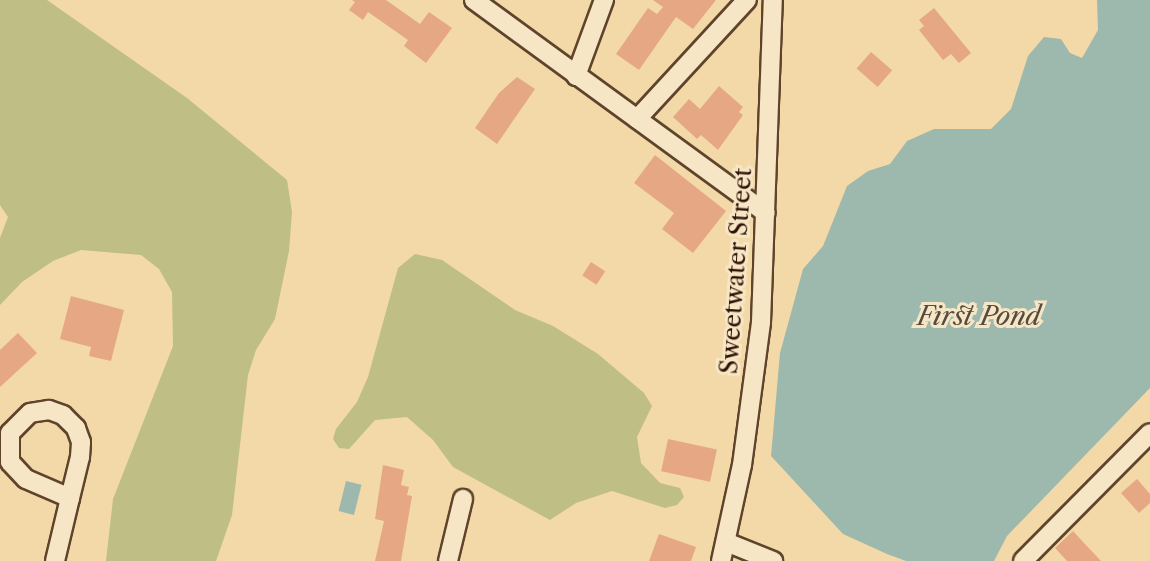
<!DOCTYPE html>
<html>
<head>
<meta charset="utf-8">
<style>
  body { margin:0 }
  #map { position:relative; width:1150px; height:561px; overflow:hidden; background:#f3d9a8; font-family:"Libre Caslon Text",serif }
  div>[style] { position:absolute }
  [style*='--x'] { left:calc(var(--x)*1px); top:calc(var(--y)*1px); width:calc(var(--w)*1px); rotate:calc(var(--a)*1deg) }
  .green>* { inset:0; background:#bebe85 }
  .water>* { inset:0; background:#9db9ae; transform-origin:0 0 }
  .building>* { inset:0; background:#e6a785; transform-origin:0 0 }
  .roads { filter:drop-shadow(2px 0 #5f442c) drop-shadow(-2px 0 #5f442c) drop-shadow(0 2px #5f442c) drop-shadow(0 -2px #5f442c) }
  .minor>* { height:18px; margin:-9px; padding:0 9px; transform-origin:9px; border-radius:9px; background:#f7e6c6 }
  span { translate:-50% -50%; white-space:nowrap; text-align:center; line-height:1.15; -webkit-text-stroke:6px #f7e6c6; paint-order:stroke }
  .street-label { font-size:24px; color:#2e1203 }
  .water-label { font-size:26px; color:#554c3f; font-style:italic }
</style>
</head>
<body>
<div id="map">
  <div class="green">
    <div style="clip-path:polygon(0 0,47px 0,187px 98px,287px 180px,292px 212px,289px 251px,275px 319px,256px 350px,248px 375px,232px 515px,216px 561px,106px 561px,113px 499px,173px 346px,172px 292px,159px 269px,141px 255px,81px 250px,53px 261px,22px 282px,0 305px,0 238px,8px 217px,0 205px)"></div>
    <div style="clip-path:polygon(415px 254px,442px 260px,515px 310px,553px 326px,598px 354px,644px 393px,652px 406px,637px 437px,641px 463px,660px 483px,680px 488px,684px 497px,677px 505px,665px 508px,612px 491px,576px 503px,550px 520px,453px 467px,433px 440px,407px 417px,375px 420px,349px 449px,339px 448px,333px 439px,336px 429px,357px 402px,368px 377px,398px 268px)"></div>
  </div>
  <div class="water">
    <div style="clip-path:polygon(1097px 0,1150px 0,1150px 388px,1007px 536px,994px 561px,906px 561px,887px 554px,843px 534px,771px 456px,780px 353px,803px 269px,823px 246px,847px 186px,868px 171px,890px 164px,907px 141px,934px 129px,991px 129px,1011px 109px,1028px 56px,1044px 37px,1061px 39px,1070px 53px,1082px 58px,1098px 30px)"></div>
    <div style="left:346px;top:481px;width:16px;height:31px;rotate:14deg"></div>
  </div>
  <div class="building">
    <div style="clip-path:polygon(352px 0,386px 0,420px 24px,429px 12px,452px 28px,426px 63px,404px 46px,408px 40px,368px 12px,363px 20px,349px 10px,355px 2px)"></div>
    <div style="clip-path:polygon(653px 0,716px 0,693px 29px,676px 17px,639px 70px,616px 54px,648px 8px,657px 14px,663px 7px)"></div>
    <div style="clip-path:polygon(934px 8px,971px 53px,959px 63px,951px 54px,943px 60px,919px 30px,924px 26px,919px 20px)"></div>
    <div style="left:871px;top:52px;width:28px;height:22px;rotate:41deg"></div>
    <div style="clip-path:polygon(517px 77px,535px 89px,497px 144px,475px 128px,499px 93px)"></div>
    <div style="clip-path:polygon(719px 86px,743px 107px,739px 112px,743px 115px,718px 150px,701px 135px,697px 139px,673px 117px,689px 99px,700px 109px)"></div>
    <div style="clip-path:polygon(655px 155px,726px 211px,693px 253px,662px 229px,674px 213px,634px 183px)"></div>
    <div style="left:591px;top:262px;width:17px;height:16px;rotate:33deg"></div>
    <div style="clip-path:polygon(71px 296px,124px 310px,111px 361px,89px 356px,91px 347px,60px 339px)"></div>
    <div style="clip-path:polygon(18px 333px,37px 353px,0 387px,0 350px)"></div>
    <div style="left:668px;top:439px;width:50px;height:33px;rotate:12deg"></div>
    <div style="clip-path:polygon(383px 465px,404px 470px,401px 485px,409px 487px,407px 495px,412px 496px,401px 561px,375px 561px,384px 521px,375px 519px)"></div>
    <div style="clip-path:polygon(1137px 479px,1150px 494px,1150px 503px,1139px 513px,1121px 493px)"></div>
    <div style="clip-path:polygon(1073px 531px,1085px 544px,1101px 561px,1067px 561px,1055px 548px)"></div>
    <div style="clip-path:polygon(659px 534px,696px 547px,691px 561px,649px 561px)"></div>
  </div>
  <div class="roads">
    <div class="minor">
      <div style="--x:474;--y:0;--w:361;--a:36.1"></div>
      <div style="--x:576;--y:76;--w:81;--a:-69.8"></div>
      <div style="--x:637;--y:119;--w:162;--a:-47.3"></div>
      <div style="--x:726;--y:542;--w:51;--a:22"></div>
      <div style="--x:55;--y:561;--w:65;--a:-76.6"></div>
      <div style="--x:70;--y:498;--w:42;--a:-76.3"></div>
      <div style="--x:80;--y:457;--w:15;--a:-86"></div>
      <div style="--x:81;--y:442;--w:15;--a:-110"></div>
      <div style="--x:76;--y:428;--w:18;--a:-135"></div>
      <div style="--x:63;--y:415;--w:15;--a:-160"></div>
      <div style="--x:49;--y:410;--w:19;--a:171"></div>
      <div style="--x:30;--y:413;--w:28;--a:135"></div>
      <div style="--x:10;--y:433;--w:29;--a:90"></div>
      <div style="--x:10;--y:462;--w:23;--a:47"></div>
      <div style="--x:26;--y:479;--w:48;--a:23.4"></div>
      <div style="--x:448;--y:561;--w:64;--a:-76.4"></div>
      <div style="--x:721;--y:561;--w:98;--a:-77.7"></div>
      <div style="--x:742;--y:465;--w:144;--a:-82.4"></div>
      <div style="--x:761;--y:322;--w:322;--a:-87.9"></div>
      <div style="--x:1023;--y:561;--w:180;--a:-45.2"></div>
    </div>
  </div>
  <div class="street-label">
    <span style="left:736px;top:271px;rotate:-86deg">Sweetwater Street</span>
  </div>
  <div class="water-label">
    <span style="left:979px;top:317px">First Pond</span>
  </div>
</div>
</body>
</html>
